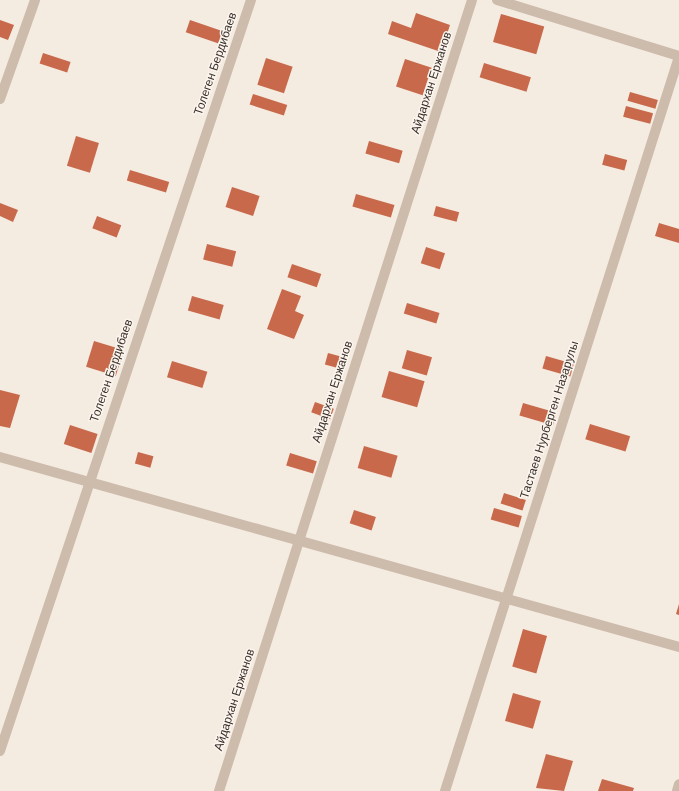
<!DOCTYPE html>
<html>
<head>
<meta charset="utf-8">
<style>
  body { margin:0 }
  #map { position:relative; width:679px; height:791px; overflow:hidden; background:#f4ebe1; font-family:"DM Sans",sans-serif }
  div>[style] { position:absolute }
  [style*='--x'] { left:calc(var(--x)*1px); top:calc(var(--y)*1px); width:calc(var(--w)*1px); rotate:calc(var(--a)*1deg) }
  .building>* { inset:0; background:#c8694b; transform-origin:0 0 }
  .minor>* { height:10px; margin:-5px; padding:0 5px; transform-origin:5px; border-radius:5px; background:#cdbbac }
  span { translate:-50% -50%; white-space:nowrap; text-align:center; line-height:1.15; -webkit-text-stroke:3px #fbf5ee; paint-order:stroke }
  .street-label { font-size:12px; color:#3b302b }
</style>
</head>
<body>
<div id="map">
  <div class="building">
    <div style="clip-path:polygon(416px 13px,450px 25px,441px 52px,388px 34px,392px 21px,411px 28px)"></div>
    <div style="left:501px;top:14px;width:45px;height:29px;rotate:16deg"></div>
    <div style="clip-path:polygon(0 20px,14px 25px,8px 40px,0 37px)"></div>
    <div style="left:190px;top:20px;width:37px;height:13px;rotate:19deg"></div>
    <div style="left:43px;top:53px;width:29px;height:11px;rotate:18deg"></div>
    <div style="left:266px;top:58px;width:28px;height:28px;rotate:18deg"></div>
    <div style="left:405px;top:59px;width:28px;height:29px;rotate:18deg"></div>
    <div style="left:484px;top:63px;width:49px;height:15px;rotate:17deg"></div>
    <div style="left:630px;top:92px;width:29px;height:9px;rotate:16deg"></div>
    <div style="left:253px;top:94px;width:36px;height:11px;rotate:18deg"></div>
    <div style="left:626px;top:106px;width:28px;height:11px;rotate:15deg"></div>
    <div style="left:76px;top:136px;width:24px;height:31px;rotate:17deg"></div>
    <div style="left:369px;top:141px;width:35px;height:13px;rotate:16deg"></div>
    <div style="left:605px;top:154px;width:23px;height:11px;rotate:15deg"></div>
    <div style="left:130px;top:170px;width:41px;height:11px;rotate:17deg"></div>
    <div style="left:232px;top:187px;width:29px;height:21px;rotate:18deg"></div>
    <div style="left:356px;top:194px;width:40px;height:13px;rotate:16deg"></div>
    <div style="clip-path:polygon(0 203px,18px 210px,13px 222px,0 216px)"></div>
    <div style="left:436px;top:206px;width:24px;height:10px;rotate:15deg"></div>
    <div style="left:97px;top:216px;width:26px;height:13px;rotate:21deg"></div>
    <div style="clip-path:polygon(659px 223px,679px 229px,679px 243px,655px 236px)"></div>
    <div style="left:207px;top:244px;width:30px;height:16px;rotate:14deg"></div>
    <div style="left:426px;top:247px;width:20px;height:17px;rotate:18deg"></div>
    <div style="left:292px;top:264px;width:31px;height:14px;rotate:19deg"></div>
    <div style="clip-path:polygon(282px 289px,301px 296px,295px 311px,304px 315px,294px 339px,267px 329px)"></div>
    <div style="left:192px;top:296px;width:33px;height:15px;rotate:16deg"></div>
    <div style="left:407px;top:303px;width:34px;height:11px;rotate:17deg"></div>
    <div style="left:94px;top:341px;width:31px;height:27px;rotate:17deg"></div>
    <div style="left:407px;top:350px;width:26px;height:19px;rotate:16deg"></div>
    <div style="left:328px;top:353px;width:20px;height:12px;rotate:15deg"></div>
    <div style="left:546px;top:356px;width:29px;height:13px;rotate:16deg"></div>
    <div style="left:172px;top:361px;width:37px;height:17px;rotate:17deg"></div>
    <div style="left:389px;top:371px;width:37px;height:27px;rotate:16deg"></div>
    <div style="clip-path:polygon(0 390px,20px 395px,10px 428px,0 426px)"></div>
    <div style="left:315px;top:402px;width:20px;height:11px;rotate:20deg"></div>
    <div style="left:523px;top:403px;width:35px;height:13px;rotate:16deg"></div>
    <div style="left:590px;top:424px;width:42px;height:16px;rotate:17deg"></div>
    <div style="left:70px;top:425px;width:29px;height:20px;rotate:18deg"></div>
    <div style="left:364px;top:446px;width:35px;height:23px;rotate:16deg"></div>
    <div style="left:138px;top:452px;width:16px;height:12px;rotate:15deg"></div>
    <div style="left:290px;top:453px;width:28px;height:13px;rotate:17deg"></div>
    <div style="left:504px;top:493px;width:23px;height:11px;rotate:18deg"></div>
    <div style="left:494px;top:508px;width:29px;height:12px;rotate:16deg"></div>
    <div style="left:354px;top:510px;width:23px;height:14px;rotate:18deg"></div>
    <div style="clip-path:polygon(679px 604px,679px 615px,676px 614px)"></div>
    <div style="left:523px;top:629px;width:25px;height:39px;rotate:16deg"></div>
    <div style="left:513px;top:693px;width:29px;height:29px;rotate:16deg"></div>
    <div style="clip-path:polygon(546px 754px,573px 761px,564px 791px,536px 788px)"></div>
    <div style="clip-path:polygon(602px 779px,634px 788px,633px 791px,598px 791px)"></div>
  </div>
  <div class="minor">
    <div style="--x:497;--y:0;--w:190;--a:17.1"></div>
    <div style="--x:0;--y:99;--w:105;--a:-70.5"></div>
    <div style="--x:0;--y:457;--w:705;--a:15.63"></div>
    <div style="--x:0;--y:751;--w:792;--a:-71.52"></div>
    <div style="--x:219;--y:791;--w:830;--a:-72.26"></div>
    <div style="--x:445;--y:791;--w:770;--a:-72.32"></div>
    <div style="--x:677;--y:791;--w:7;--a:-74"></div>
  </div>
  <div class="street-label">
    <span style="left:216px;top:64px;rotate:-71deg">Толеген Бердибаев</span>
    <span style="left:432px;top:83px;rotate:-72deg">Айдархан Ержанов</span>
    <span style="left:112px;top:371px;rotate:-71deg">Толеген Бердибаев</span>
    <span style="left:333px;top:392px;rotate:-72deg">Айдархан Ержанов</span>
    <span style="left:550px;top:420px;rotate:-72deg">Тастаев Нурберген Назарулы</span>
    <span style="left:235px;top:700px;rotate:-72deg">Айдархан Ержанов</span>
  </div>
</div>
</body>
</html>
